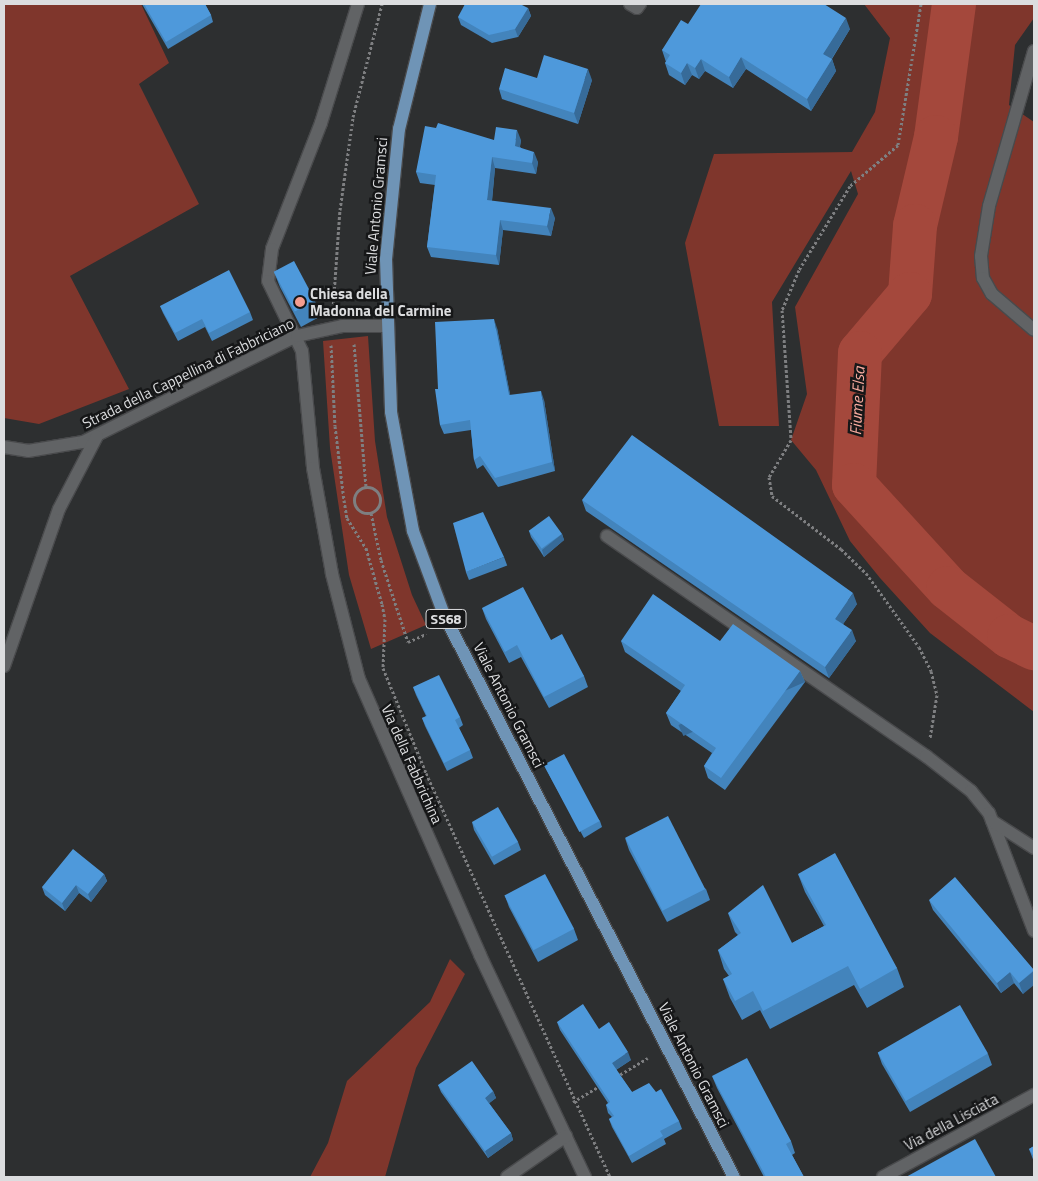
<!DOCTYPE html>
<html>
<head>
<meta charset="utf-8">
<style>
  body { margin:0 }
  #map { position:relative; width:1038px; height:1181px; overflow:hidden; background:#2d2f30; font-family:"Titillium Web",sans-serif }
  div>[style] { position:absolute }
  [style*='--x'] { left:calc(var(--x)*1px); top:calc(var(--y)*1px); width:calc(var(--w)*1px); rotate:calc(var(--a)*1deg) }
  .green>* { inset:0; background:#7f362c }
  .river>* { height:44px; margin:-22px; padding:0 22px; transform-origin:22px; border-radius:22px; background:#a4483c }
  .path>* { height:3px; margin-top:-1.5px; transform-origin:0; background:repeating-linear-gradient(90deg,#7e7f81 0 2.5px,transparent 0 5px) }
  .path>.ring { margin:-1.5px; padding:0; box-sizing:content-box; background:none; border:3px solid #7e7f81; border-radius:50% }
  .roads { filter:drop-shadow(1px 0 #494a4c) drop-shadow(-1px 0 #494a4c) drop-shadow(0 1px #494a4c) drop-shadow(0 -1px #494a4c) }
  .minor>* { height:12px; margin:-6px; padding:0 6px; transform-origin:6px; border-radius:6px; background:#616365 }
  .major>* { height:12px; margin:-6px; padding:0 6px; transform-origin:6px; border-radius:6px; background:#6f94b6 }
  .wall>* { inset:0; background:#4384bc; transform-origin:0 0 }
  .shaded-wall>* { inset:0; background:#376b99; transform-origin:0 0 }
  .building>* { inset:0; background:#4e99db; transform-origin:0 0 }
  .dots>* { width:14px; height:14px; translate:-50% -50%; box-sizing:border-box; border:2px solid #161718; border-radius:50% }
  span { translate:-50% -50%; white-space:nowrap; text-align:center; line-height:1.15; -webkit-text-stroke:5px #161718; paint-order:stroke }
  .shield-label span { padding:1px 4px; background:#161718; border:1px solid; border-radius:4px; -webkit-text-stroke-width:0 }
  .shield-label { font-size:14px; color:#dcdddf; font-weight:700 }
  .street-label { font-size:15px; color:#dcdddf }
  .poi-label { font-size:15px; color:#dcdddf; font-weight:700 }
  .left { translate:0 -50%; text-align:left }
  .water-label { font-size:16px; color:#faada1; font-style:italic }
  .frame { position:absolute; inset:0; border:5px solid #dcdddf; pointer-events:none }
</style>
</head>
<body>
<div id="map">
  <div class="green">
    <div style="clip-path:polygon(4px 4px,141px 4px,169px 63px,139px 84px,199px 204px,70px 276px,129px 389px,39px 424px,4px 418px)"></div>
    <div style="clip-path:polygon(864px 4px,1034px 4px,1034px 18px,1015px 45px,1009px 105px,1034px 122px,1034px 712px,930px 633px,880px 578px,850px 541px,816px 470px,791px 440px,807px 394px,795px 307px,858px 194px,851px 171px,772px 302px,779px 426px,719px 426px,685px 243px,714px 154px,852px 152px,875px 112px,890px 38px)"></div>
    <div style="clip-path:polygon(368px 336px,375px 441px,387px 517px,412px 595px,426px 625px,371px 649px,349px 575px,330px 448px,323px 341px)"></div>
    <div style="clip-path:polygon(450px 959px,465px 974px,416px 1068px,385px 1177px,310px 1177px,328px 1143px,347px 1081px,430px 1002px)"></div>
  </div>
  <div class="river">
    <div style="--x:954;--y:4;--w:134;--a:97.7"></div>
    <div style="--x:936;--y:137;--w:91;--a:103.3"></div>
    <div style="--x:915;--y:226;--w:68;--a:94.2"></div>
    <div style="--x:910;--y:294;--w:77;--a:130.3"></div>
    <div style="--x:860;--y:353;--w:132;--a:92.6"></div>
    <div style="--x:854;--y:485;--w:139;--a:47.6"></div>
    <div style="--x:948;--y:588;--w:78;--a:38.2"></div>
    <div style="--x:1009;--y:636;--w:28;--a:26"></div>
  </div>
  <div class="path">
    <div style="--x:921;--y:4;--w:143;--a:99.3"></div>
    <div style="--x:898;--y:145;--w:63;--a:139.5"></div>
    <div style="--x:850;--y:186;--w:98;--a:121.3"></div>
    <div style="--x:799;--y:270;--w:43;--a:113"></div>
    <div style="--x:782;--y:310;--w:130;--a:86"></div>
    <div style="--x:791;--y:440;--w:43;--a:120.7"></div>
    <div style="--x:769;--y:477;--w:19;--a:81"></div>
    <div style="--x:772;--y:496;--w:87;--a:37.5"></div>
    <div style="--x:841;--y:549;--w:35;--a:44"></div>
    <div style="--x:866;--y:573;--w:91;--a:54.4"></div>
    <div style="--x:919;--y:647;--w:27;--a:63"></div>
    <div style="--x:931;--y:671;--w:25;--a:76"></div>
    <div style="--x:937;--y:695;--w:44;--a:99.2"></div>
    <div style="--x:333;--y:309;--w:99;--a:-86"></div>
    <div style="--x:340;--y:210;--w:94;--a:-82"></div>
    <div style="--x:353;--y:117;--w:117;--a:-75.6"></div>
    <div style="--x:354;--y:344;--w:144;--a:85.2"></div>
    <div style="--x:331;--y:345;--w:81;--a:87.2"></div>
    <div style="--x:335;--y:426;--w:75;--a:83.1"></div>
    <div style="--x:344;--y:500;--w:18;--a:81"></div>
    <div style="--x:347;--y:518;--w:36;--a:58"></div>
    <div style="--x:366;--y:548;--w:58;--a:74.1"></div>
    <div style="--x:382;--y:604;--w:15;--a:79"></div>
    <div style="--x:385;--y:619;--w:49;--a:92.3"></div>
    <div style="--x:383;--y:668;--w:113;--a:67.7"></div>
    <div style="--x:426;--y:773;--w:444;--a:65.5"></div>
    <div class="ring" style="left:354px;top:487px;width:23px;height:23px"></div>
    <div style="--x:371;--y:513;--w:48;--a:78"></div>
    <div style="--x:381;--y:560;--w:86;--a:71.8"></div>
    <div style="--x:408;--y:642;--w:20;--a:-24"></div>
    <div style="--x:616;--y:1077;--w:37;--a:-31"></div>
    <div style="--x:573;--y:1102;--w:31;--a:-31"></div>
  </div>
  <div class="roads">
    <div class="minor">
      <div style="--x:358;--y:4;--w:125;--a:107.3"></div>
      <div style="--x:321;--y:123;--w:135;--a:111.3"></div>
      <div style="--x:272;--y:249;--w:32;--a:97"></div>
      <div style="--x:268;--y:281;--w:78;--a:64.1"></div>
      <div style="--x:302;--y:351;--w:118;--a:84.6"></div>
      <div style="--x:313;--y:468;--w:108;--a:79.8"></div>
      <div style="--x:332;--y:574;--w:108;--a:75.6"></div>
      <div style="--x:359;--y:679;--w:301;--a:66.3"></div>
      <div style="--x:480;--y:955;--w:246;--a:64.7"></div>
      <div style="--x:630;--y:4;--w:8;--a:30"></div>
      <div style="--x:637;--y:8;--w:5;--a:-53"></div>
      <div style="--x:1034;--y:51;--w:161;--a:106.2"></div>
      <div style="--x:989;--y:206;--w:51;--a:99.1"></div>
      <div style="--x:981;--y:256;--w:22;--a:85"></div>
      <div style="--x:983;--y:278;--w:18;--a:61"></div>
      <div style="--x:992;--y:294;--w:55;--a:40.6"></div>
      <div style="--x:4;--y:447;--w:24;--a:9"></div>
      <div style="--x:28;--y:451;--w:56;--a:-9.3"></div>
      <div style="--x:83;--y:442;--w:239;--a:-26.4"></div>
      <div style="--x:297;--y:336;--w:46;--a:-12.5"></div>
      <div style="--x:342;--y:326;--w:45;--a:0"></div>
      <div style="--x:607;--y:536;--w:388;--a:34.6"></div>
      <div style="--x:926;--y:756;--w:57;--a:37.9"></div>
      <div style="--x:971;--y:791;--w:28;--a:51"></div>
      <div style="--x:989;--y:813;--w:126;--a:69.1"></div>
      <div style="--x:4;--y:666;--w:166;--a:-70.7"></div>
      <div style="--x:59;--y:509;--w:82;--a:-62.5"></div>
      <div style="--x:992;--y:821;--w:50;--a:32.7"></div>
      <div style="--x:507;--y:1177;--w:72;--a:-34.8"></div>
      <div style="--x:883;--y:1177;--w:172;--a:-28.5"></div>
    </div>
    <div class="major">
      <div style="--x:430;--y:4;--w:129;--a:103.9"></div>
      <div style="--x:399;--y:129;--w:131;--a:95.7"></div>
      <div style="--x:386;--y:259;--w:153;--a:88.1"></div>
      <div style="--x:391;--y:412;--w:121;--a:79.5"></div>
      <div style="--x:413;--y:531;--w:90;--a:69.7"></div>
      <div style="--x:444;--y:615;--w:632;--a:62.71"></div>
    </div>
  </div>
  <div class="wall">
    <div style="clip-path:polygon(142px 4px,205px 4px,211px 15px,213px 22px,168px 49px)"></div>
    <div style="clip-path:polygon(528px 8px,531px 16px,518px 37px,492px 43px,461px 25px,458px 17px)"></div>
    <div style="clip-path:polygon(688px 24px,850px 29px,832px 59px,836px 71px,811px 111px,746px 69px,733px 88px,705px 71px,699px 79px,692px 75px,685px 85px,669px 75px,665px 63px,666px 62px,662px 50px)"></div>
    <div style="clip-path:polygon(537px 78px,592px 80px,578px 124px,502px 99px,499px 89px)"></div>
    <div style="clip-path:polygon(494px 140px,521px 140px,520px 147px,538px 162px,536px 174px,495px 168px,492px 201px,555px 218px,551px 236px,503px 230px,499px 265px,431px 257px,427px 247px,435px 185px,420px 183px,416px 172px)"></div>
    <div style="clip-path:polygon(274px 272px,315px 301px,321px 316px,301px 327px,280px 287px)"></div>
    <div style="clip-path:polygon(160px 306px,250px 312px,253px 320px,212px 341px,205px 327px,178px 341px,163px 313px)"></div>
    <div style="clip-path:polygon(497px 328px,510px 395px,544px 400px,555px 471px,498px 487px,483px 465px,477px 469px,474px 460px,471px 430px,444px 434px,440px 425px,438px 389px)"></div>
    <div style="clip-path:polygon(582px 500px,857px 604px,843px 624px,856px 641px,829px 678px,586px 511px)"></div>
    <div style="clip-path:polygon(529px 531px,562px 534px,564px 540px,544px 557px,531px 537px)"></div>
    <div style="left:504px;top:557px;width:9px;height:41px;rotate:69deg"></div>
    <div style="clip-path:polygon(482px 608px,551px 640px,584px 676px,588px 687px,549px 708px,521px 657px,509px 663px,486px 619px)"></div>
    <div style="clip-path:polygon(621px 641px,720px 641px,800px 671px,805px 682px,725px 790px,708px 778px,704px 766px,712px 753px,671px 725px,666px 713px,681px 691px,625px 652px)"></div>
    <div style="clip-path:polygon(413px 687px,460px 717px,463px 725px,459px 728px,470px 750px,473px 758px,447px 771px,425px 726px,422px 718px,426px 716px,416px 695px)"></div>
    <div style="clip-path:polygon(544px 765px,600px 821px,602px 827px,584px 838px,547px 771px)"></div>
    <div style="clip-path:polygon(472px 822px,518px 842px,521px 850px,494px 865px,474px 830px)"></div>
    <div style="clip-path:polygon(625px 838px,706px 889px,710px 900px,667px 922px,629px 850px)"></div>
    <div style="clip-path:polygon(104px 874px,107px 881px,91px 902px,79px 893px,65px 911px,45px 895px,42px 887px)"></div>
    <div style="clip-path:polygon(798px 874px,897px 968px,904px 987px,867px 1008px,854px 985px,770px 1029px,760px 1010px,742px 1020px,730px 998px,723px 979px,729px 976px,724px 969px,718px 950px,738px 935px,735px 932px,728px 913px,792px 943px,824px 926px,805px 892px)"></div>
    <div style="clip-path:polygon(505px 896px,574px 929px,578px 940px,538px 962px,509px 907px)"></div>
    <div style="clip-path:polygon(929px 900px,1034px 970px,1023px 994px,1014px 983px,1001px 993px,933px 910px)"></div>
    <div style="clip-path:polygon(557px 1022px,599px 1029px,631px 1060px,616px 1070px,632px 1092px,679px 1121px,682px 1129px,664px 1139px,666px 1144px,632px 1163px,612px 1127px,609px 1119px,612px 1117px,608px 1113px,606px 1105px,608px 1103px,560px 1030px)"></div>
    <div style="clip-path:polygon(878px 1053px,988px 1054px,992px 1065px,910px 1112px,882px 1064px)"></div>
    <div style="clip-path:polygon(712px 1076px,791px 1141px,795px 1153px,792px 1155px,804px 1177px,764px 1177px,717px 1088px)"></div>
    <div style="clip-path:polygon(438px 1085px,493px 1091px,496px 1098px,489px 1103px,511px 1133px,513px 1140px,488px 1158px,441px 1092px)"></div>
    <div style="clip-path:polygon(1034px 1146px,1034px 1162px,1029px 1149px)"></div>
  </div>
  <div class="shaded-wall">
    <div style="clip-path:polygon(528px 8px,531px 16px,518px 37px,515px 29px)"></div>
    <div style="clip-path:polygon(846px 18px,850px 29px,827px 66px,823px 54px)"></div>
    <div style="clip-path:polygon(741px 57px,746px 69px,733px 88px,729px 77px)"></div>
    <div style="clip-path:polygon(701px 59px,705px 71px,699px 79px,695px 68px)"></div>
    <div style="clip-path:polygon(832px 59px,836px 71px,811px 111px,807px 99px)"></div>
    <div style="clip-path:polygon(687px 63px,692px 75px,685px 85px,681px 73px)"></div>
    <div style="clip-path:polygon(588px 69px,592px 80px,578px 124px,574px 113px)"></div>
    <div style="clip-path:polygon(517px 130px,521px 140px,518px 156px,515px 146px)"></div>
    <div style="clip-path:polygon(534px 152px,538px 162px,536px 174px,532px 163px)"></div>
    <div style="clip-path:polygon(492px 157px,495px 168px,491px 210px,487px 200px)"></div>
    <div style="clip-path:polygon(551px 208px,555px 218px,551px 236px,547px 226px)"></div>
    <div style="clip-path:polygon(500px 220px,503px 230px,499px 265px,496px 255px)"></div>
    <div style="clip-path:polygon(494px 319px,497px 328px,512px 404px,509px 395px)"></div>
    <div style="clip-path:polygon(541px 391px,544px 400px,555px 471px,552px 462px)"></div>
    <div style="clip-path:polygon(562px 534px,564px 540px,544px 557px,542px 550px)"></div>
    <div style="clip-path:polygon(853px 593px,857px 604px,839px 630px,835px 619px)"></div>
    <div style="clip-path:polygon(852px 630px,856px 641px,829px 678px,825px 667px)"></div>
    <div style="left:800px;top:671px;width:12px;height:133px;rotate:66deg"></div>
    <div style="clip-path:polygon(104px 874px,107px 881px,91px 902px,88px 894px)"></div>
    <div style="clip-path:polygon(76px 885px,79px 893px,65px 911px,62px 903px)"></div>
    <div style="clip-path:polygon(1034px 971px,1034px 985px,1023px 994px,1019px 983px)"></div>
    <div style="clip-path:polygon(1010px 972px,1014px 983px,1001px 993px,997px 983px)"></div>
    <div style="clip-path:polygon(628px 1052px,631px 1060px,614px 1071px,612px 1063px)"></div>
    <div style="clip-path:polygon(493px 1091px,496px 1098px,487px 1105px,485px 1098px)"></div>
    <div style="clip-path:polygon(511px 1133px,513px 1140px,488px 1158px,485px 1151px)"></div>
  </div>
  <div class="building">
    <div style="clip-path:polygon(144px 4px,205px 4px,211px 15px,166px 42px)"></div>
    <div style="clip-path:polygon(465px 4px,520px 4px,528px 8px,515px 29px,489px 35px,458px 17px)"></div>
    <div style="clip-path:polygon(701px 4px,824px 4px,846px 18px,823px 54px,832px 59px,807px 99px,741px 57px,729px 77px,701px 59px,695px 68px,687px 63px,681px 73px,665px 63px,670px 55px,662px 50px,681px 20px,688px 24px)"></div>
    <div style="clip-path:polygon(544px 55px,588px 69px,574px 113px,499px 89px,505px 68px,537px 78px)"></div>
    <div style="clip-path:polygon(438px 123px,494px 140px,496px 127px,517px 130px,515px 146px,534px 152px,532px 163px,492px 157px,487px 200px,551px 208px,547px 226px,500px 220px,496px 255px,427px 247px,436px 175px,416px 172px,425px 126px,436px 128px)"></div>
    <div style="left:294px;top:261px;width:45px;height:23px;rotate:62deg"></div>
    <div style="clip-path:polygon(229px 270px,250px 312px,209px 333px,202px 319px,175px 333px,160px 306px)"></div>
    <div style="clip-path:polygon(494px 319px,509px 395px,541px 391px,552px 462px,495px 478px,480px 456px,474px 460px,470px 420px,440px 425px,435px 389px,438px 389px,435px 322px)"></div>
    <div style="clip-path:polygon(632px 435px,853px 593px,835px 619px,852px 630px,825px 667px,582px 500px)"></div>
    <div style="clip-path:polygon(483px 512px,504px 557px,466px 572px,453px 523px)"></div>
    <div style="left:549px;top:516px;width:22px;height:25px;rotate:54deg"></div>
    <div style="clip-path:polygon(523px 587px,551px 640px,562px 634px,584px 676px,544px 697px,517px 645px,505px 652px,482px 608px)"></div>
    <div style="clip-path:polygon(653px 594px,720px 641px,733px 624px,800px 671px,721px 778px,704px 766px,716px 748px,666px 713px,685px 685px,621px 641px)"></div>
    <div style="clip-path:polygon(439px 675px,460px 717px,455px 720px,470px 750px,444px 763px,422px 718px,427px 716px,413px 687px)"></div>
    <div style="left:564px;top:754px;width:76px;height:23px;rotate:62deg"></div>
    <div style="left:498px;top:807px;width:40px;height:30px;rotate:60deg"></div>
    <div style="left:668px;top:816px;width:82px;height:48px;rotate:63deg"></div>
    <div style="clip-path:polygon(73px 849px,104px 874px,88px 894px,76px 885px,62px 903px,42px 887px)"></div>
    <div style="clip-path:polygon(835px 853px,897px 968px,860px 989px,848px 966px,763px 1011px,753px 991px,735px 1001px,723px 979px,732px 974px,718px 950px,741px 933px,728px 913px,763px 885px,792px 943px,826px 925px,798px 874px)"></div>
    <div style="left:545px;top:874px;width:62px;height:46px;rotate:62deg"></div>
    <div style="clip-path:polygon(955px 877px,1034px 970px,1019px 983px,1010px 972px,997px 983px,929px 900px)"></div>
    <div style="clip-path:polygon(583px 1004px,599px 1029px,609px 1022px,628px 1052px,612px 1063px,632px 1092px,649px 1083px,656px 1092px,661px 1089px,679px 1121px,660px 1131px,663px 1136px,629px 1156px,609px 1119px,614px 1116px,606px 1105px,610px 1102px,557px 1022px)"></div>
    <div style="left:960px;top:1005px;width:56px;height:95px;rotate:60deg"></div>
    <div style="clip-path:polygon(747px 1058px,791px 1141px,786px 1144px,804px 1177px,766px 1177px,712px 1076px)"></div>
    <div style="clip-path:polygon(472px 1061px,493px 1091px,485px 1098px,511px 1133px,485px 1151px,438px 1085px)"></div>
    <div style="clip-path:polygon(975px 1139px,996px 1177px,906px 1177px)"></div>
    <div style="clip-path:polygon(1034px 1146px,1034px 1157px,1029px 1149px)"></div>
  </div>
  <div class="dots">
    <div style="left:300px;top:302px;background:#f59d8f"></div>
  </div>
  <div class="shield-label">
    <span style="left:446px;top:619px">SS68</span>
  </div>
  <div class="street-label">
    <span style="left:376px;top:206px;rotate:-85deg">Viale Antonio Gramsci</span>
    <span style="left:188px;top:373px;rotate:-26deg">Strada della Cappellina di Fabbriciano</span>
    <span style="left:509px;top:705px;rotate:63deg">Viale Antonio Gramsci</span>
    <span style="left:412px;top:764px;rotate:66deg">Via della Fabbrichina</span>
    <span style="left:694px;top:1065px;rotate:63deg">Viale Antonio Gramsci</span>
    <span style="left:951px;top:1122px;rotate:-28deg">Via della Lisciata</span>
  </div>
  <div class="poi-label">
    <span class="left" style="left:310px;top:302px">Chiesa della<br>Madonna del Carmine</span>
  </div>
  <div class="water-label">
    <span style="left:857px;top:401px;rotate:-87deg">Fiume Elsa</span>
  </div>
  <div class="frame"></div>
</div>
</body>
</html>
